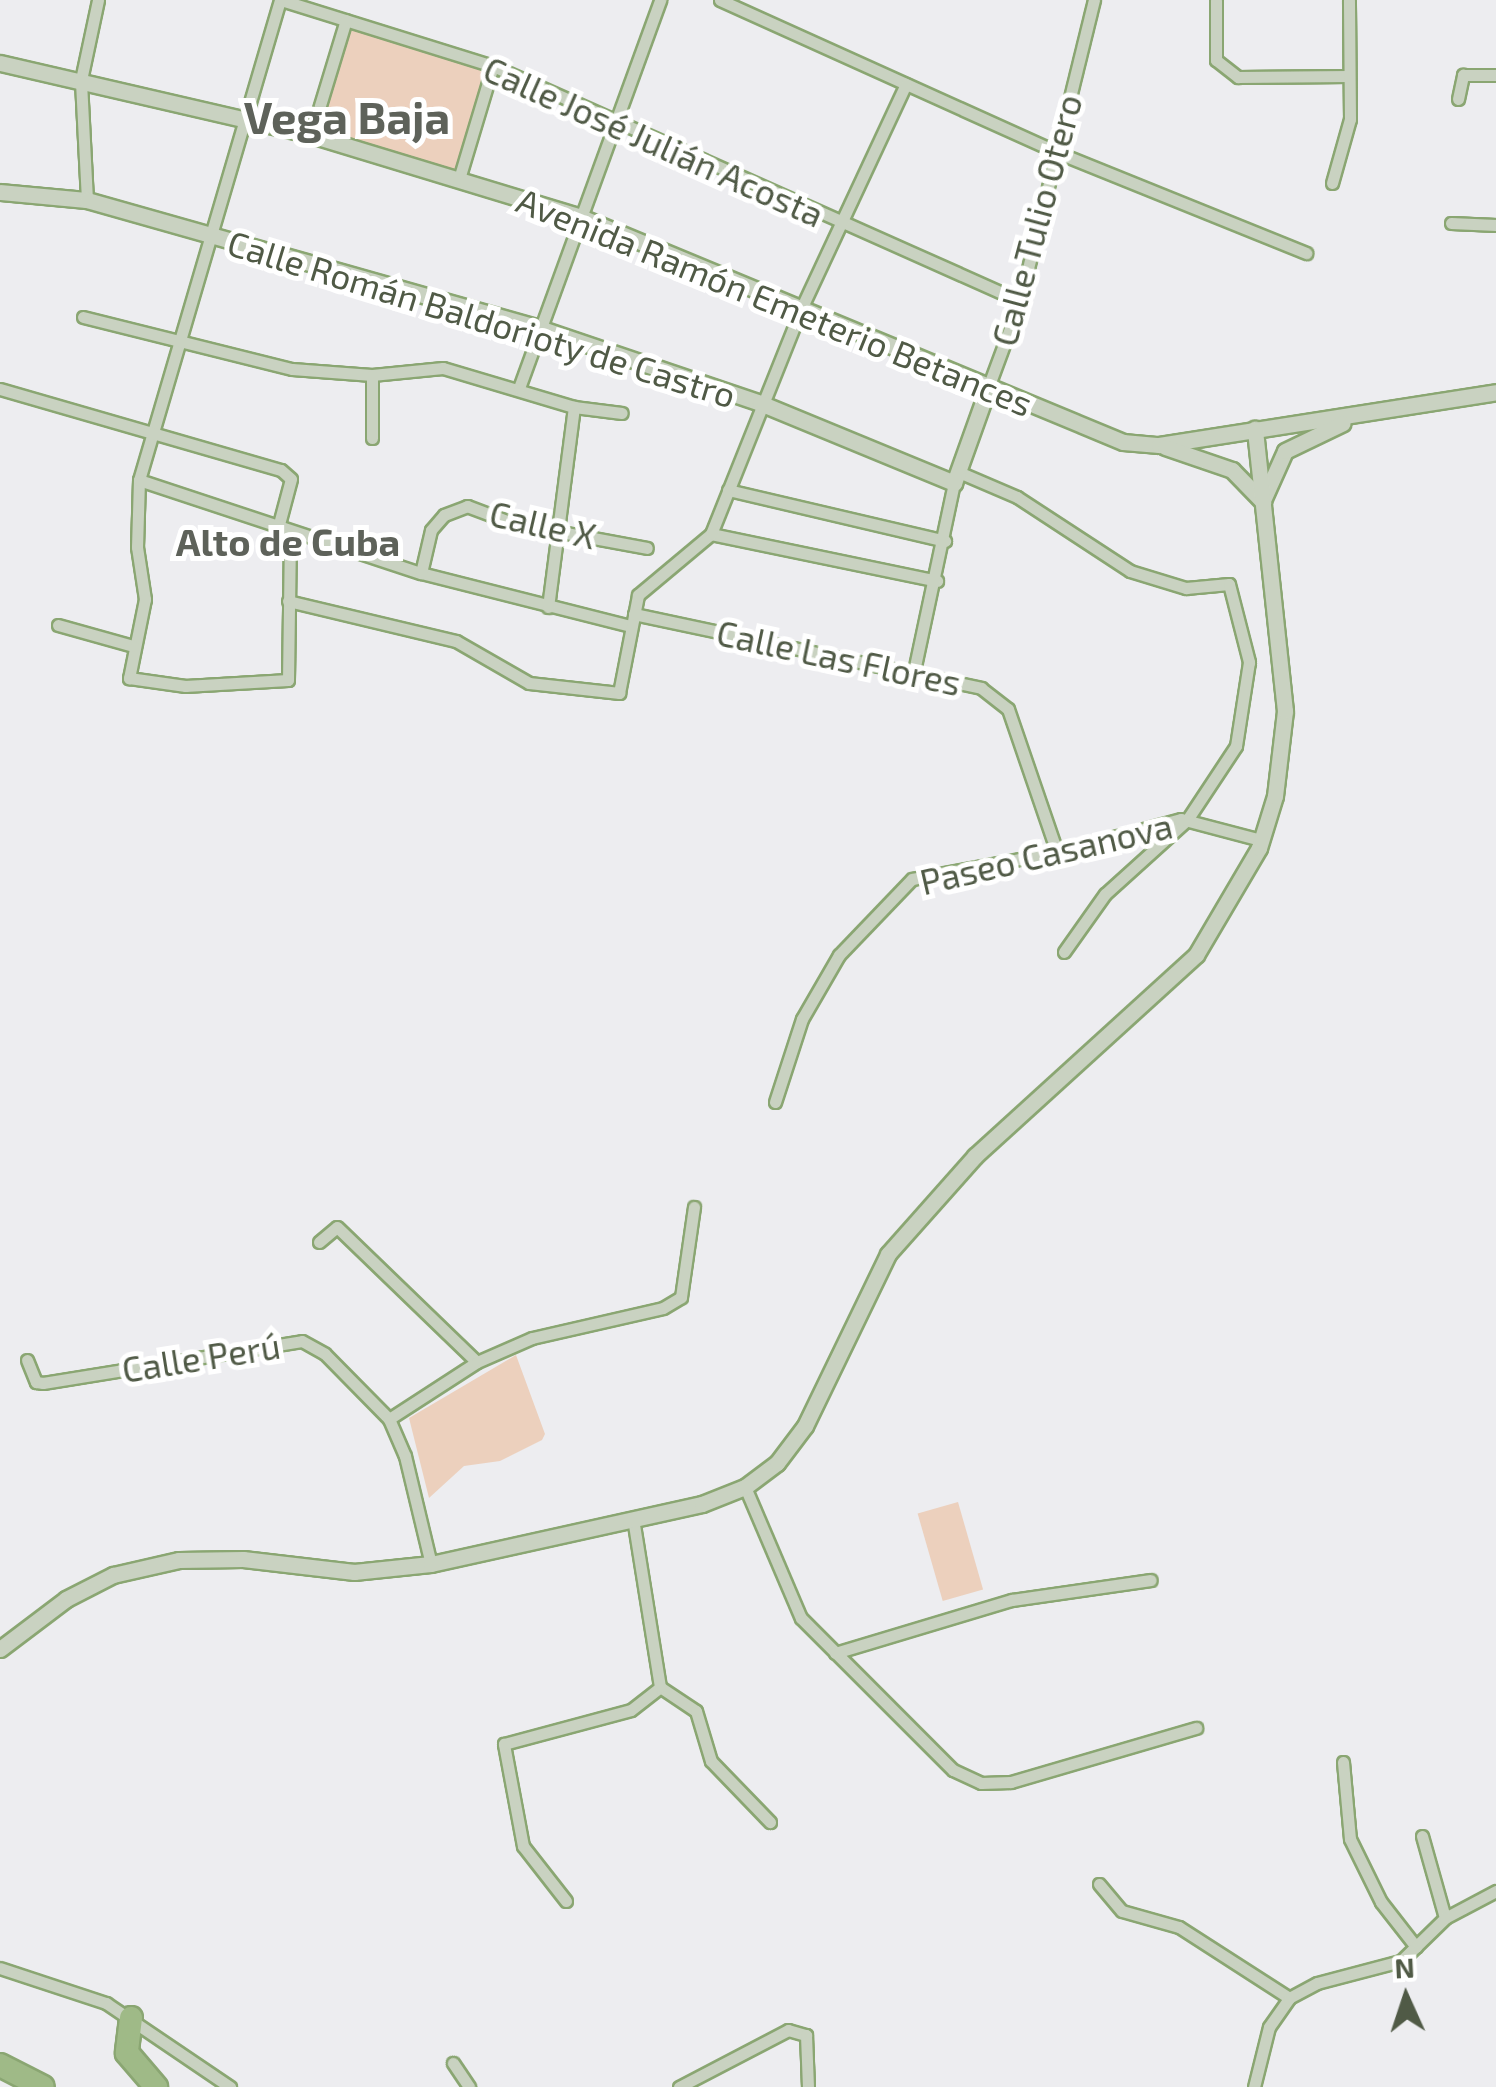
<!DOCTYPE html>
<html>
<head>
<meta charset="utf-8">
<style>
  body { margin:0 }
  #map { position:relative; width:1496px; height:2087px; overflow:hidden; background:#ededf0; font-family:"Exo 2",sans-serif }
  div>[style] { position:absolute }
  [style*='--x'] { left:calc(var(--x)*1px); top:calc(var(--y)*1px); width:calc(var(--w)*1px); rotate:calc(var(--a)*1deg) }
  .green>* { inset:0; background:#ecd0bd; transform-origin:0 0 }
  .roads { filter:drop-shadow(2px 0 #8aa672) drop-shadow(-2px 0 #8aa672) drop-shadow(0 2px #8aa672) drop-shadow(0 -2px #8aa672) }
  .minor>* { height:11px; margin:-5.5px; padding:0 5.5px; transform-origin:5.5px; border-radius:5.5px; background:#c9d2c1 }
  .tertiary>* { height:15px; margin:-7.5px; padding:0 7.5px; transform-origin:7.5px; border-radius:7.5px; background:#c9d2c1 }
  .motorway>* { height:22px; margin:-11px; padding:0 11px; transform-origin:11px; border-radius:11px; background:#9fba87 }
  span { translate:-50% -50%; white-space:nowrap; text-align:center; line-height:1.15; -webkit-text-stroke:10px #fff; paint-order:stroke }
  .street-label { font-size:35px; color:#505a46 }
  .neighbourhood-label { font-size:38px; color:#5e625a; font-weight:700 }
  .district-label { font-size:45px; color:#5e625a; font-weight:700 }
  .north { position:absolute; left:1356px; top:1947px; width:100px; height:100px; -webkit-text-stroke:8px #fff; paint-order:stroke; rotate:357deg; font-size:28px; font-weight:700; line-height:40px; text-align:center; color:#505a46 }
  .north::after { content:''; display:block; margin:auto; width:35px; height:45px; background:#505a46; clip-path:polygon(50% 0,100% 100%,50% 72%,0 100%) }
</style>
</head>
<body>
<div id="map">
  <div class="green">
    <div style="left:349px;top:29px;width:145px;height:109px;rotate:17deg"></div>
    <div style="clip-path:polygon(516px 1355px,545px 1434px,542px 1440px,500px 1461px,464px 1466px,429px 1498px,409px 1418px)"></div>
    <div style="left:958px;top:1502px;width:91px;height:42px;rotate:74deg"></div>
  </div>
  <div class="roads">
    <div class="minor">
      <div style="--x:280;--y:0;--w:500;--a:106.37"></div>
      <div style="--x:139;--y:480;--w:67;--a:91.7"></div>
      <div style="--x:137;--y:547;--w:53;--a:81.3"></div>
      <div style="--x:145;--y:599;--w:81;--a:101.4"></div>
      <div style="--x:129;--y:678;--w:57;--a:8.1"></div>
      <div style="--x:185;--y:686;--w:103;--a:-3.3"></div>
      <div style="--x:288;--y:680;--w:149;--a:-89.2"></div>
      <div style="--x:281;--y:0;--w:222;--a:17.3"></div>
      <div style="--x:493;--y:66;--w:577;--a:24.03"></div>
      <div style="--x:720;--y:0;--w:369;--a:24.3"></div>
      <div style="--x:1056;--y:152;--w:270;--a:22"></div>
      <div style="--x:1216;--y:0;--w:60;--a:90"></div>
      <div style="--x:1216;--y:60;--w:28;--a:38"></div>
      <div style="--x:1238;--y:77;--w:110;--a:-0.5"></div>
      <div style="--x:1458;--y:99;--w:25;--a:-78"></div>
      <div style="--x:1463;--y:75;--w:33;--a:0"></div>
      <div style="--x:311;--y:135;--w:120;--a:-73.1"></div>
      <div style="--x:459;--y:179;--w:118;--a:-73.3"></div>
      <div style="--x:1332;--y:183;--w:66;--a:-74.3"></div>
      <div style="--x:1350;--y:119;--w:119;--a:-90.5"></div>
      <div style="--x:87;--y:200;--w:120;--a:-92.9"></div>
      <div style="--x:81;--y:80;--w:82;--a:-78"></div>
      <div style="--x:1451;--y:223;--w:45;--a:2.5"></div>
      <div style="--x:83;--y:317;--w:215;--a:14"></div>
      <div style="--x:292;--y:369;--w:80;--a:4.3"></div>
      <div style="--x:372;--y:375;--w:71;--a:-5.6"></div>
      <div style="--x:443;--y:368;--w:137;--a:16.6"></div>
      <div style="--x:574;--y:407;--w:48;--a:7.1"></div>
      <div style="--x:372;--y:375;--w:63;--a:90"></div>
      <div style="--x:989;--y:385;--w:90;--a:-69.7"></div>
      <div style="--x:1020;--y:301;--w:310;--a:-76.2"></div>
      <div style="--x:519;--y:388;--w:413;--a:-70"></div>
      <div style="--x:0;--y:389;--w:292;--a:16.1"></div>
      <div style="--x:281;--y:470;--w:13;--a:42"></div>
      <div style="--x:291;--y:479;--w:51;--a:104.9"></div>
      <div style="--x:961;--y:473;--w:61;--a:23.2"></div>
      <div style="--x:1017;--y:497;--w:135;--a:33.2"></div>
      <div style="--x:1130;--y:571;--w:59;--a:16.9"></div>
      <div style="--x:1186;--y:588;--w:43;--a:-5.3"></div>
      <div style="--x:1229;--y:584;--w:81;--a:75.6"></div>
      <div style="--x:1249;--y:662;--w:85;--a:98.8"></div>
      <div style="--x:1236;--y:746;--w:89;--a:123.5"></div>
      <div style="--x:1187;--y:820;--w:110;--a:137.9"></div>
      <div style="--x:1105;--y:894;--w:71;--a:125.3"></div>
      <div style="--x:139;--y:480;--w:297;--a:18.3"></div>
      <div style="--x:421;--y:573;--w:212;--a:14.2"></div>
      <div style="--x:728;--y:490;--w:223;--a:13.2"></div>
      <div style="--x:711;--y:534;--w:231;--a:11.7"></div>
      <div style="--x:421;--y:573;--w:44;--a:-76.9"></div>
      <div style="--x:431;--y:530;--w:20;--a:-49"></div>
      <div style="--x:444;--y:515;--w:25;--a:-21"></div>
      <div style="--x:467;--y:506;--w:48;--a:20.7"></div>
      <div style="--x:512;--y:523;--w:137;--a:10.5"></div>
      <div style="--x:288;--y:601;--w:173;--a:13.4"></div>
      <div style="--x:456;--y:641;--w:84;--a:29.9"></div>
      <div style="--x:529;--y:683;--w:91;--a:6.3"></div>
      <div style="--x:619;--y:693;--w:100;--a:-79"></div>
      <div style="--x:638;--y:595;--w:95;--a:-39.9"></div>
      <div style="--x:711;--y:534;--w:242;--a:-68.2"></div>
      <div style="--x:801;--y:309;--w:248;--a:-65"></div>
      <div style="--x:548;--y:607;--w:202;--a:-82.6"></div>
      <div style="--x:634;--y:614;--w:355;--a:12"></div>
      <div style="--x:981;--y:688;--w:34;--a:38"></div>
      <div style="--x:1008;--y:709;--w:151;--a:71.1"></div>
      <div style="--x:58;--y:625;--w:78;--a:15.6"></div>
      <div style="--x:914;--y:671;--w:192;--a:-78"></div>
      <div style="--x:775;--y:1102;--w:87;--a:-72"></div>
      <div style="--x:802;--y:1019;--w:74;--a:-60"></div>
      <div style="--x:839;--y:955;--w:105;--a:-46.2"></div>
      <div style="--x:912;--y:879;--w:147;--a:-10.5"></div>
      <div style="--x:1057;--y:852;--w:128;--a:-14.9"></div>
      <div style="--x:1181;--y:819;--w:83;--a:14.7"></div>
      <div style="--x:319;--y:1242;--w:23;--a:-40"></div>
      <div style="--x:337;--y:1227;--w:194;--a:44"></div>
      <div style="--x:27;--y:1360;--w:24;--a:68"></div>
      <div style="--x:36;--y:1382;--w:7;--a:8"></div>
      <div style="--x:43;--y:1383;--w:262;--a:-9.2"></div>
      <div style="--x:302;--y:1341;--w:26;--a:29"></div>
      <div style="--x:325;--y:1354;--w:91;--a:45.4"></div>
      <div style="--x:389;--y:1419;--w:40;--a:66.6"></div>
      <div style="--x:405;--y:1456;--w:111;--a:76.5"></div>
      <div style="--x:389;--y:1419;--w:105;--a:-32.9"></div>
      <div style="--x:477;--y:1362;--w:60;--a:-23.6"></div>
      <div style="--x:532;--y:1338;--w:134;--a:-12.9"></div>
      <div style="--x:663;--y:1308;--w:21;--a:-31"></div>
      <div style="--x:681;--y:1297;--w:91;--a:-81.8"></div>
      <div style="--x:745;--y:1487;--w:142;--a:66.9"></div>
      <div style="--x:801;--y:1618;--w:215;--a:45"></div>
      <div style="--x:953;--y:1770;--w:31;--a:25"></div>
      <div style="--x:981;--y:1783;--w:30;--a:-2"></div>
      <div style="--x:1011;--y:1782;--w:193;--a:-16.3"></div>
      <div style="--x:835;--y:1653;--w:185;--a:-16.7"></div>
      <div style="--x:1012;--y:1600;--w:140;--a:-8.2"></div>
      <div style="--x:660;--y:1687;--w:43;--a:33.7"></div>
      <div style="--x:696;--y:1711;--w:52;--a:73.3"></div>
      <div style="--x:711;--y:1761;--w:85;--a:46"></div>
      <div style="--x:1343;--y:1762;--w:77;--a:84.8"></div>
      <div style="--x:1350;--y:1839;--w:70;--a:63.8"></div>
      <div style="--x:1381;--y:1902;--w:57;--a:52.1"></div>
      <div style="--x:1422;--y:1836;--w:85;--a:74.3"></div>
      <div style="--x:1099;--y:1884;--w:35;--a:50"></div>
      <div style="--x:1122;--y:1911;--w:59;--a:15.7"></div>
      <div style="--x:1179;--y:1927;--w:131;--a:32.8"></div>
      <div style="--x:566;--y:1901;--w:70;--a:-128"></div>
      <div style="--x:523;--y:1846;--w:104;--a:-100.6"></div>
      <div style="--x:504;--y:1744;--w:131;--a:-15"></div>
      <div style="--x:631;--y:1710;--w:37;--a:-38"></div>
      <div style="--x:660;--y:1687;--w:170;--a:-99.1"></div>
      <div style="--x:0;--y:1968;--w:112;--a:18.3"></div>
      <div style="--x:106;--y:2003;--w:150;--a:34.1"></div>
      <div style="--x:453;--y:2063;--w:29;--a:56"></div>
      <div style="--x:679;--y:2087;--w:123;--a:-27.6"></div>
      <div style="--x:788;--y:2030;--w:19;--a:16"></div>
      <div style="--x:806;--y:2035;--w:52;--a:87.8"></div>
      <div style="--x:1254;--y:2087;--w:62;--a:-76"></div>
      <div style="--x:1269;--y:2027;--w:35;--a:-55"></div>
      <div style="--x:1289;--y:1998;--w:32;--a:-28"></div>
      <div style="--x:1317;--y:1983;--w:87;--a:-14.7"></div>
      <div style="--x:1401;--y:1961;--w:62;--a:-44.3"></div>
      <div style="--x:1445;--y:1918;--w:58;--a:-27.9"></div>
    </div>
    <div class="tertiary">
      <div style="--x:0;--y:63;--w:319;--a:13"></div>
      <div style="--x:311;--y:135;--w:279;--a:16.9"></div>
      <div style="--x:578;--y:216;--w:590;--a:22.52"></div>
      <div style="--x:1123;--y:442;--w:36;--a:5"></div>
      <div style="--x:1159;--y:445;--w:341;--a:-8.9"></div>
      <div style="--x:0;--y:192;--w:87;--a:5.3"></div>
      <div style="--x:87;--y:200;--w:470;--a:15.8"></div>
      <div style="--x:539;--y:328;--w:233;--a:18.7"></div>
      <div style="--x:760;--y:403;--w:210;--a:22.4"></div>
      <div style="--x:954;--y:483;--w:104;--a:-70.3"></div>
      <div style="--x:1165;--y:447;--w:71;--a:18.9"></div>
      <div style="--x:1232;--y:470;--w:45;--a:45.9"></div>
      <div style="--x:1264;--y:498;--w:51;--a:-65.9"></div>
      <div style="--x:1285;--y:451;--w:64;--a:-25.8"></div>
      <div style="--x:0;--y:1649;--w:83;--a:-37.1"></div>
      <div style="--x:66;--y:1599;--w:53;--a:-27.1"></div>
      <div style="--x:113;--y:1575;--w:68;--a:-12.8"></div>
      <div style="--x:179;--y:1560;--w:64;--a:-0.9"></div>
      <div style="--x:243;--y:1559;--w:112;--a:6.7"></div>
      <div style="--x:354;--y:1572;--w:77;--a:-5.9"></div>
      <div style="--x:431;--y:1564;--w:278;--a:-12.5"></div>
      <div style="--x:702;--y:1504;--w:46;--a:-21.6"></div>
      <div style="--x:745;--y:1487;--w:40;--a:-37"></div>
      <div style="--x:777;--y:1463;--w:46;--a:-52.9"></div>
      <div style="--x:805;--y:1426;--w:191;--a:-64.2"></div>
      <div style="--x:888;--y:1254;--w:131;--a:-48.4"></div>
      <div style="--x:975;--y:1156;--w:299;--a:-42.3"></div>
      <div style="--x:1196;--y:955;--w:124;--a:-59.5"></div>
      <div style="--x:1259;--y:848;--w:54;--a:-72.9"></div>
      <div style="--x:1275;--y:796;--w:86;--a:-83.3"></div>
      <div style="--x:1285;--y:711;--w:284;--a:-96.1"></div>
    </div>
    <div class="motorway">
      <div style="--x:131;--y:2018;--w:35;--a:97"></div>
      <div style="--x:127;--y:2053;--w:45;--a:49.5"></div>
      <div style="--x:0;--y:2065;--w:48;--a:27.1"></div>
    </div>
  </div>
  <div class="street-label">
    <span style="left:654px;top:141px;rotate:24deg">Calle José Julián Acosta</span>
    <span style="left:1036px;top:220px;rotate:-75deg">Calle Tulio Otero</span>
    <span style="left:775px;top:301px;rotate:22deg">Avenida Ramón Emeterio Betances</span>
    <span style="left:482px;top:318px;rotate:17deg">Calle Román Baldorioty de Castro</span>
    <span style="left:543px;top:524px;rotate:13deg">Calle X</span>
    <span style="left:839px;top:657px;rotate:12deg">Calle Las Flores</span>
    <span style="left:1046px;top:853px;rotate:-13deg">Paseo Casanova</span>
    <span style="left:201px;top:1357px;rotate:-9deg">Calle Perú</span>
  </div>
  <div class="neighbourhood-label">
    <span style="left:288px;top:542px">Alto de Cuba</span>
  </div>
  <div class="district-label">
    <span style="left:347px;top:117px">Vega Baja</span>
  </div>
  <div class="north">N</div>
</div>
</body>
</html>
